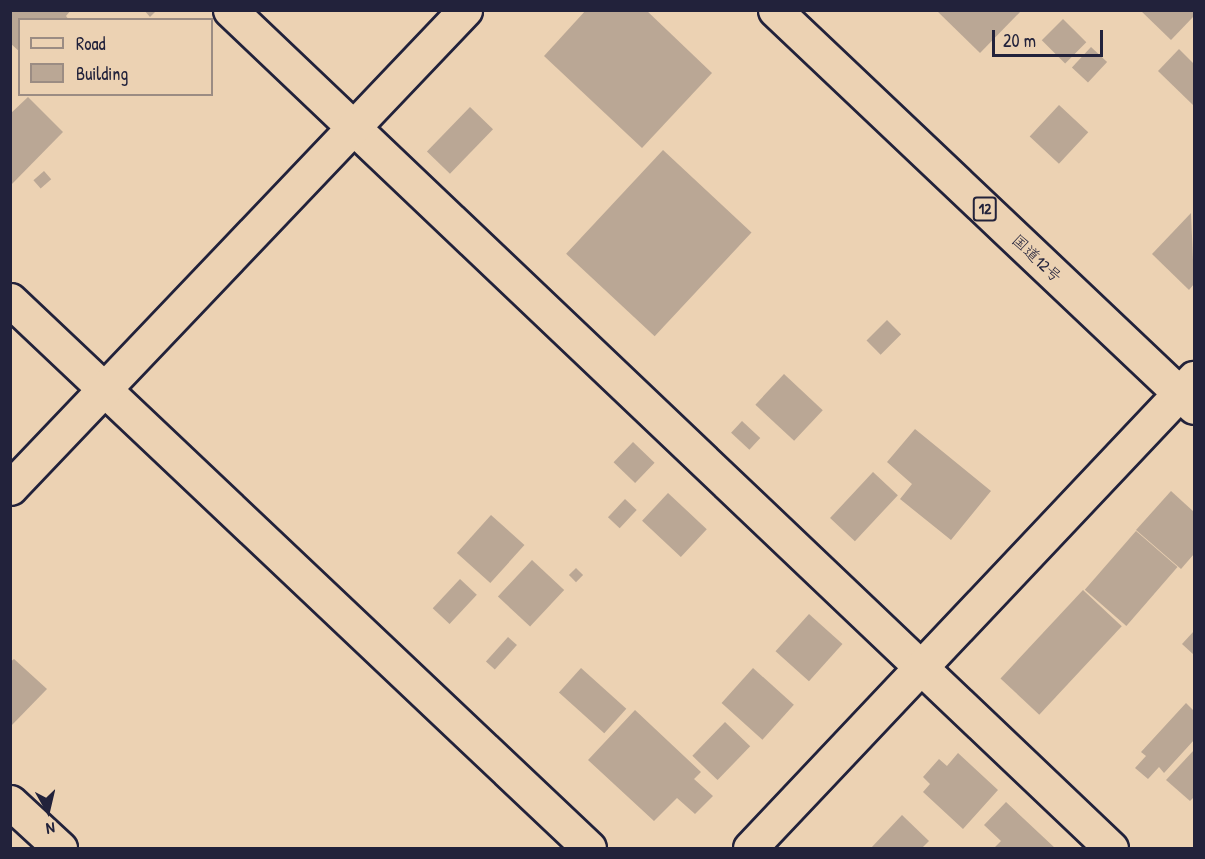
<!DOCTYPE html>
<html>
<head>
<meta charset="utf-8">
<style>
  body { margin:0 }
  #map { position:relative; width:1205px; height:859px; overflow:hidden; background:#ecd2b3; font-family:"Patrick Hand","Klee One",sans-serif }
  div>[style] { position:absolute }
  [style*='--x'] { left:calc(var(--x)*1px); top:calc(var(--y)*1px); width:calc(var(--w)*1px); rotate:calc(var(--a)*1deg) }
  .building>* { inset:0; background:#baa795; transform-origin:0 0 }
  .roads { filter:drop-shadow(2px 0 #22223b) drop-shadow(-2px 0 #22223b) drop-shadow(0 2px #22223b) drop-shadow(0 -2px #22223b) }
  .minor>* { height:33px; margin:-16.5px; padding:0 16.5px; transform-origin:16.5px; border-radius:16.5px; background:#ecd2b3 }
  .tertiary>* { height:33px; margin:-16.5px; padding:0 16.5px; transform-origin:16.5px; border-radius:16.5px; background:#ecd2b3 }
  .trunk>* { height:33px; margin:-16.5px; padding:0 16.5px; transform-origin:16.5px; border-radius:16.5px; background:#ecd2b3 }
  span { translate:-50% -50%; white-space:nowrap; text-align:center; line-height:1.15; -webkit-text-stroke:6px #ecd2b3; paint-order:stroke }
  .shield-label span { padding:2px 4px; background:#ecd2b3; border:2px solid; border-radius:4px; -webkit-text-stroke-width:0 }
  .shield-label { font-size:15px; color:#22223b; font-weight:700 }
  .street-label { font-size:16px; color:#22223b }
  .frame { position:absolute; inset:0; border:12px solid #22223b; pointer-events:none }
  .legend { position:absolute; left:18px; top:18px; width:195px; height:78px; box-sizing:border-box; background:#ecd2b3; border:2px solid #9b8c83; margin:0; padding:8px 10px; list-style:none; font-size:18px; color:#22223b }
  .legend li { display:flex; align-items:center; gap:12px; height:30px }
  .legend b { width:30px; border:2px solid #9b8c83 }
  .north { position:absolute; left:18px; top:781px; width:60px; height:60px; -webkit-text-stroke:4px #ecd2b3; paint-order:stroke; rotate:172deg; font-size:16px; font-weight:700; line-height:24px; text-align:center; color:#22223b }
  .north::after { content:''; display:block; margin:auto; width:21px; height:27px; background:#22223b; clip-path:polygon(50% 0,100% 100%,50% 72%,0 100%) }
  .scale { position:absolute; left:992px; top:30px; width:111px; height:27px; box-sizing:border-box; border:3px solid #22223b; border-top:0; padding-left:8px; font-size:18px; line-height:21px; white-space:nowrap; color:#22223b; -webkit-text-stroke:4px #ecd2b3; paint-order:stroke }
</style>
</head>
<body>
<div id="map">
  <div class="building">
    <div style="clip-path:polygon(10px 10px,71px 10px,66px 16px,69px 20px,20px 20px,20px 52px,10px 43px)"></div>
    <div style="clip-path:polygon(144px 10px,157px 10px,150px 17px)"></div>
    <div style="clip-path:polygon(586px 10px,646px 10px,712px 73px,642px 148px,544px 56px)"></div>
    <div style="clip-path:polygon(936px 10px,1022px 10px,980px 53px)"></div>
    <div style="clip-path:polygon(1140px 10px,1194px 10px,1194px 16px,1171px 40px)"></div>
    <div style="left:1063px;top:19px;width:33px;height:30px;rotate:45deg"></div>
    <div style="left:1091px;top:47px;width:22px;height:28px;rotate:43deg"></div>
    <div style="clip-path:polygon(1179px 49px,1194px 64px,1194px 106px,1158px 71px)"></div>
    <div style="clip-path:polygon(28px 97px,63px 132px,10px 186px,10px 114px)"></div>
    <div style="left:1059px;top:105px;width:40px;height:43px;rotate:43deg"></div>
    <div style="left:470px;top:107px;width:32px;height:62px;rotate:44deg"></div>
    <div style="left:663px;top:150px;width:121px;height:142px;rotate:43deg"></div>
    <div style="left:44px;top:171px;width:11px;height:14px;rotate:49deg"></div>
    <div style="clip-path:polygon(1191px 213px,1194px 284px,1189px 290px,1152px 254px)"></div>
    <div style="left:887px;top:320px;width:20px;height:29px;rotate:45deg"></div>
    <div style="left:784px;top:374px;width:53px;height:42px;rotate:43deg"></div>
    <div style="left:742px;top:421px;width:25px;height:16px;rotate:43deg"></div>
    <div style="clip-path:polygon(915px 429px,991px 491px,951px 540px,900px 499px,912px 484px,887px 462px)"></div>
    <div style="left:633px;top:442px;width:30px;height:28px;rotate:44deg"></div>
    <div style="left:873px;top:472px;width:34px;height:63px;rotate:43deg"></div>
    <div style="clip-path:polygon(1171px 491px,1194px 512px,1194px 554px,1181px 569px,1136px 530px)"></div>
    <div style="left:668px;top:493px;width:53px;height:38px;rotate:43deg"></div>
    <div style="left:625px;top:499px;width:16px;height:25px;rotate:43deg"></div>
    <div style="left:491px;top:515px;width:45px;height:51px;rotate:42deg"></div>
    <div style="left:1136px;top:531px;width:55px;height:78px;rotate:41deg"></div>
    <div style="left:532px;top:560px;width:44px;height:50px;rotate:43deg"></div>
    <div style="left:576px;top:568px;width:10px;height:10px;rotate:45deg"></div>
    <div style="left:460px;top:579px;width:23px;height:40px;rotate:43deg"></div>
    <div style="left:1083px;top:590px;width:53px;height:121px;rotate:43deg"></div>
    <div style="left:809px;top:614px;width:45px;height:50px;rotate:42deg"></div>
    <div style="clip-path:polygon(1194px 631px,1194px 655px,1182px 644px)"></div>
    <div style="left:508px;top:637px;width:12px;height:33px;rotate:42deg"></div>
    <div style="clip-path:polygon(14px 659px,47px 689px,10px 727px,10px 662px)"></div>
    <div style="left:581px;top:668px;width:61px;height:33px;rotate:42deg"></div>
    <div style="left:753px;top:668px;width:55px;height:47px;rotate:42deg"></div>
    <div style="clip-path:polygon(1186px 703px,1194px 711px,1194px 740px,1164px 773px,1159px 767px,1148px 779px,1135px 768px,1146px 756px,1141px 752px)"></div>
    <div style="clip-path:polygon(635px 710px,701px 772px,694px 779px,713px 796px,695px 814px,677px 798px,654px 821px,588px 760px)"></div>
    <div style="left:725px;top:722px;width:35px;height:47px;rotate:44deg"></div>
    <div style="clip-path:polygon(1194px 750px,1194px 797px,1190px 801px,1166px 780px)"></div>
    <div style="clip-path:polygon(958px 753px,998px 790px,963px 829px,923px 792px,930px 784px,923px 777px,939px 759px,947px 766px)"></div>
    <div style="clip-path:polygon(1006px 802px,1055px 848px,994px 848px,1001px 841px,984px 825px)"></div>
    <div style="clip-path:polygon(902px 815px,929px 841px,922px 848px,871px 848px)"></div>
  </div>
  <div class="roads">
    <div class="minor">
      <div style="--x:230;--y:10;--w:1216;--a:43.57"></div>
      <div style="--x:10;--y:802;--w:68;--a:42.6"></div>
    </div>
    <div class="tertiary">
      <div style="--x:10;--y:300;--w:797;--a:43.42"></div>
      <div style="--x:10;--y:488;--w:660;--a:-46.41"></div>
      <div style="--x:750;--y:848;--w:647;--a:-46.63"></div>
    </div>
    <div class="trunk">
      <div style="--x:775;--y:10;--w:577;--a:43.46"></div>
    </div>
  </div>
  <div class="shield-label">
    <span style="left:985px;top:209px">12</span>
  </div>
  <div class="street-label">
    <span style="left:1037px;top:258px;rotate:43deg">国道12号</span>
  </div>
  <div class="frame"></div>
  <ul class="legend">
  <li><b style="height:8px;background:#ecd2b3"></b>Road</li>
  <li><b style="height:16px;background:#baa795"></b>Building</li>
  </ul>
  <div class="north">N</div>
  <div class="scale">20 m</div>
</div>
</body>
</html>
